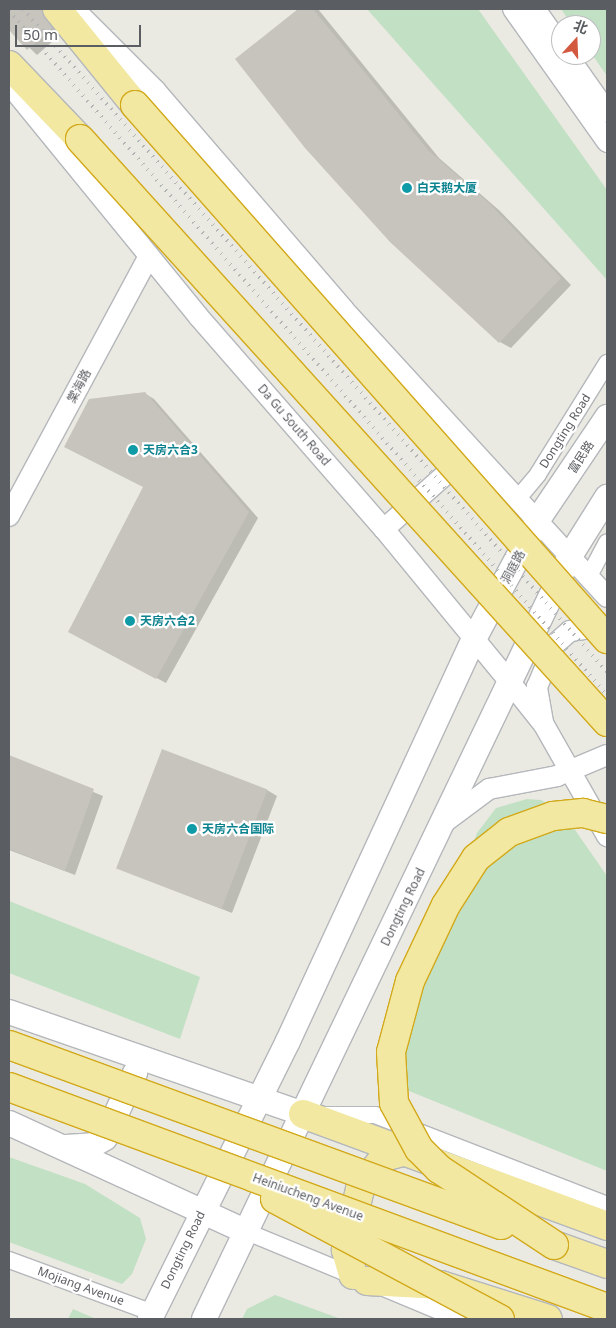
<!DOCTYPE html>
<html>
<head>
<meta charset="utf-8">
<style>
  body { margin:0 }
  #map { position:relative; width:616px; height:1328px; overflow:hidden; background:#ebeae2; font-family:"Noto Sans","Noto Sans SC",sans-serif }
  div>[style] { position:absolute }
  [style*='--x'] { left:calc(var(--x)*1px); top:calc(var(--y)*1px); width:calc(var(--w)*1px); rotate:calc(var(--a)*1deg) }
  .green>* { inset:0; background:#c1e0c4 }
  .shadow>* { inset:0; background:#0003 }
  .building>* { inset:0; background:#c7c4be; transform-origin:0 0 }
  .roads { filter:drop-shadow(1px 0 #b4b7bb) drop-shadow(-1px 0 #b4b7bb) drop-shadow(0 1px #b4b7bb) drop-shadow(0 -1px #b4b7bb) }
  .minor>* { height:16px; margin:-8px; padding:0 8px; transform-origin:8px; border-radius:8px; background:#fff }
  .tertiary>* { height:20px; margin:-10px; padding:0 10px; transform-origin:10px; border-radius:10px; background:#fff }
  .secondary>* { height:24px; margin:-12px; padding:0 12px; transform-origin:12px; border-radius:12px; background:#fff }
  .trunk>* { height:28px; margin:-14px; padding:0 14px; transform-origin:14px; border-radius:14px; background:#f2e8a1 }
  .rail>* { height:4px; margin-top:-2px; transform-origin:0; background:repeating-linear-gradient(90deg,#b2b3b3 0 1px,transparent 0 7px) }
  .bridges { filter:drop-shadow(1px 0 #d2a91b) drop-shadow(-1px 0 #d2a91b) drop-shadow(0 1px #d2a91b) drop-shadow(0 -1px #d2a91b) }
  .trunk-bridge>* { height:28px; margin:-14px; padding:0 14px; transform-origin:14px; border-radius:14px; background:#f2e8a1 }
  .dots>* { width:14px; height:14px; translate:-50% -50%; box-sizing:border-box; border:2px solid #fff; border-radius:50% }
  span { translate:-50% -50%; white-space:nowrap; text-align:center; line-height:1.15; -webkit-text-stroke:4.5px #fff; paint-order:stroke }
  .culture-label { font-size:12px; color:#0d838f; font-weight:700 }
  .left { translate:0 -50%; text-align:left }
  .street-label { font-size:12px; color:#5a5d61 }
  .frame { position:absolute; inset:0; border:10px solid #5a5d61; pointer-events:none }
  .north { position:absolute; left:551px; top:15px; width:50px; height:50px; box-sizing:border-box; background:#fff; border:1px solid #bdbec0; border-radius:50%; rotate:20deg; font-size:14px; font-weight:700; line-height:20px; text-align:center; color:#5a5d61 }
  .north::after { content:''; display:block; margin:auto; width:18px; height:22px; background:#d35840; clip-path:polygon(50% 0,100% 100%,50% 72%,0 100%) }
  .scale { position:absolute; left:15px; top:25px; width:126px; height:22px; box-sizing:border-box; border:2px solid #5a5d61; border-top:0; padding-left:6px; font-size:15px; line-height:18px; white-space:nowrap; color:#5a5d61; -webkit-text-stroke:4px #fff; paint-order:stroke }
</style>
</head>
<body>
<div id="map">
  <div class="green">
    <div style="clip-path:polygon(367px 9px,478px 9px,607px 190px,607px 280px)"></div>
    <div style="clip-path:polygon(561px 9px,607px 9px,607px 76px,591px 53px,591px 25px,572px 25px)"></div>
    <div style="clip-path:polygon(527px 799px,541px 800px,564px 814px,607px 876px,607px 1171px,404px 1089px,400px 1060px,407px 1024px,477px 833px,496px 808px)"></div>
    <div style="clip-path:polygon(9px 901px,200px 977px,180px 1039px,9px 973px)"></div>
    <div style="clip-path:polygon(9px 1157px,85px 1184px,140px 1218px,146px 1239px,132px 1274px,122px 1284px,9px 1242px)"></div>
    <div style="clip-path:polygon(275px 1295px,341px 1319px,242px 1319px,247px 1309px)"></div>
    <div style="clip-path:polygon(73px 1309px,96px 1319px,68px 1319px)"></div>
  </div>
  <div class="shadow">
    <div style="clip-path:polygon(9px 9px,53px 9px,61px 34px,37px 55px,9px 28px)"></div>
    <div style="clip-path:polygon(300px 9px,318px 9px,439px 158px,500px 211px,571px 285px,511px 348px,500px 342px,237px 59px)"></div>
    <div style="clip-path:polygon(144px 393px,154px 399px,258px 518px,166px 683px,79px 637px,144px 487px)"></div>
    <div style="clip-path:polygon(9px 757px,103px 796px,75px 875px,9px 850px)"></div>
    <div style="clip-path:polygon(267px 790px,277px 796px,232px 913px,118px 868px)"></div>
  </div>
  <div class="building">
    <div style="clip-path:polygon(9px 9px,42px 9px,52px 28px,27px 50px,9px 30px)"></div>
    <div style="clip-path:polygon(298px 9px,313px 9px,428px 150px,489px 203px,561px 278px,499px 343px,390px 242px,305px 148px,235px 59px)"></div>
    <div style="clip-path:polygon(145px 392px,249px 512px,156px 679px,68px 632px,143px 487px,64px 447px,89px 399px)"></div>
    <div style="left:162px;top:749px;width:113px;height:128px;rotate:21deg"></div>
    <div style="clip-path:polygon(9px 755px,94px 789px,65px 871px,9px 849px)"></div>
  </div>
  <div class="roads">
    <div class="minor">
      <div style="--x:519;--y:497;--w:30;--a:-50"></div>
      <div style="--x:538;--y:474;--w:131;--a:-58.1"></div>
      <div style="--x:589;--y:576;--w:38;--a:-62"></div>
      <div style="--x:324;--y:1115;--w:51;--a:0"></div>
      <div style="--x:375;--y:1115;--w:249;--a:21.2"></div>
      <div style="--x:247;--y:1232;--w:118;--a:22.4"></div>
      <div style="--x:9;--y:1260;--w:153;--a:20.2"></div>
      <div style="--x:386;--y:1289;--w:78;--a:22.6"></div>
    </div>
    <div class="tertiary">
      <div style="--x:74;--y:9;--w:115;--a:45"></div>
      <div style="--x:155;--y:90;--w:290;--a:49.3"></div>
      <div style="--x:344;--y:310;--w:389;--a:47.5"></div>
      <div style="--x:513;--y:9;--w:163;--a:54.7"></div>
      <div style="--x:535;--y:9;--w:45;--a:54.9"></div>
      <div style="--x:567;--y:55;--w:70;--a:54.9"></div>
      <div style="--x:9;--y:84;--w:299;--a:50.8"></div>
      <div style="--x:198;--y:316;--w:283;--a:48.9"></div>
      <div style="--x:384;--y:529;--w:197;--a:50.6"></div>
      <div style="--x:509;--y:681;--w:56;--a:51.5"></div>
      <div style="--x:544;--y:725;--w:128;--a:60.4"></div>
      <div style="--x:9;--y:516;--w:295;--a:-61.7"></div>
      <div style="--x:384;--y:529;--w:107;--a:-41.6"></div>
      <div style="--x:543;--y:722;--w:36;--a:-100"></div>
      <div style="--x:537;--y:687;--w:47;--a:-67.3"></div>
      <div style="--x:555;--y:644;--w:20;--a:-41"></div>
      <div style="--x:570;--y:631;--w:35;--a:-8"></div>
      <div style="--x:446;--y:821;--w:54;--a:-36.7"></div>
      <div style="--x:489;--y:789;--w:69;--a:-10.8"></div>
      <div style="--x:557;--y:776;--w:54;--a:-22.8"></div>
    </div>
    <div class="secondary">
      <div style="--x:9;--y:1012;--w:311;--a:19.1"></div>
      <div style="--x:9;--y:1123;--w:262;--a:24.6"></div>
      <div style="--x:66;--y:1147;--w:27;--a:-4"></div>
      <div style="--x:93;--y:1145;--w:14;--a:-30"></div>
      <div style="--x:105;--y:1138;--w:72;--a:-65.2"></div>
      <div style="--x:150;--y:1319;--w:310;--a:-63.6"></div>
      <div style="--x:288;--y:1041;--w:443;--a:-65.2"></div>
      <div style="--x:474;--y:639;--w:137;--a:-61.8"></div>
      <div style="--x:539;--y:518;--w:122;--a:-56"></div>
      <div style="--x:204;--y:1319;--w:846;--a:-64.37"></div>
      <div style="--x:570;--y:556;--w:70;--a:-57.9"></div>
    </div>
    <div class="trunk">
      <div style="--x:57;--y:9;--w:124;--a:50.9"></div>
      <div style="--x:9;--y:65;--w:103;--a:46.2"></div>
      <div style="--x:303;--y:1114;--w:324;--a:20.2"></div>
      <div style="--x:554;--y:1245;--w:56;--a:19.7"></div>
      <div style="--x:353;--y:1275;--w:26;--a:-106"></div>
      <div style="--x:346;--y:1250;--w:63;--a:-77.1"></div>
      <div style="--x:360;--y:1189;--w:40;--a:-53"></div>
      <div style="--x:384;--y:1157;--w:23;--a:-15"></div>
      <div style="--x:367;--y:1281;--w:74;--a:3.1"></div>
      <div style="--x:441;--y:1285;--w:112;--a:17.6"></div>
    </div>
  </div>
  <div class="rail">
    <div style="--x:23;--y:9;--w:884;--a:48.62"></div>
    <div style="--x:9;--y:11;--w:909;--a:48.84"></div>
  </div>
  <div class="bridges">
    <div class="trunk-bridge">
      <div style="--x:135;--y:105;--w:713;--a:48.53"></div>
      <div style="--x:80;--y:139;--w:786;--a:47.89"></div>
      <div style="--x:9;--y:1045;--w:524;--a:20.1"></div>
      <div style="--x:9;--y:1087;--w:638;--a:20.28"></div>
      <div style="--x:275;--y:1199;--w:255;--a:28.1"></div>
      <div style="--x:554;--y:1245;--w:138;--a:-146.5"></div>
      <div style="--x:439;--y:1169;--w:28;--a:-135"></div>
      <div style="--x:419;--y:1149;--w:52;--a:-118.5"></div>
      <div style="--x:394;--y:1103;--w:51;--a:-93.4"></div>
      <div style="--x:391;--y:1052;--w:73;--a:-75"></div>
      <div style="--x:410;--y:981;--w:84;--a:-64.7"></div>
      <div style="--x:446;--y:905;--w:56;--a:-57.4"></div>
      <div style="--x:476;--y:858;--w:42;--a:-38.2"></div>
      <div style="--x:509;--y:832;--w:47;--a:-20"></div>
      <div style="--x:553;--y:816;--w:30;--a:-6"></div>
      <div style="--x:583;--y:813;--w:25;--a:14"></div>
    </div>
  </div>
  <div class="dots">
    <div style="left:407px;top:188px;background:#0f9aa8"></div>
    <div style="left:133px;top:450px;background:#0f9aa8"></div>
    <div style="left:130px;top:621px;background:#0f9aa8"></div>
    <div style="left:192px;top:829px;background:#0f9aa8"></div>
  </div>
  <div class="culture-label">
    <span class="left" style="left:417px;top:188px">白天鹅大厦</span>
    <span class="left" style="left:143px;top:450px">天房六合3</span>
    <span class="left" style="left:140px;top:621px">天房六合2</span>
    <span class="left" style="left:202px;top:829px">天房六合国际</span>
  </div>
  <div class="street-label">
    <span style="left:79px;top:386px;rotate:-62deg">棠海路</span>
    <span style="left:294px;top:425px;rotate:49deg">Da Gu South Road</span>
    <span style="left:565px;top:431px;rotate:-58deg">Dongting Road</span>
    <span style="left:581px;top:457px;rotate:-57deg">富民路</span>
    <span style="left:513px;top:567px;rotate:-62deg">洞庭路</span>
    <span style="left:403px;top:907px;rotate:-64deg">Dongting Road</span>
    <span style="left:308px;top:1197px;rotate:20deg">Heiniucheng Avenue</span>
    <span style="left:183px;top:1250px;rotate:-64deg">Dongting Road</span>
    <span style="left:81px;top:1286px;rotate:20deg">Mojiang Avenue</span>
  </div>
  <div class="frame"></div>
  <div class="north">北</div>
  <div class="scale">50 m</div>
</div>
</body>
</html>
